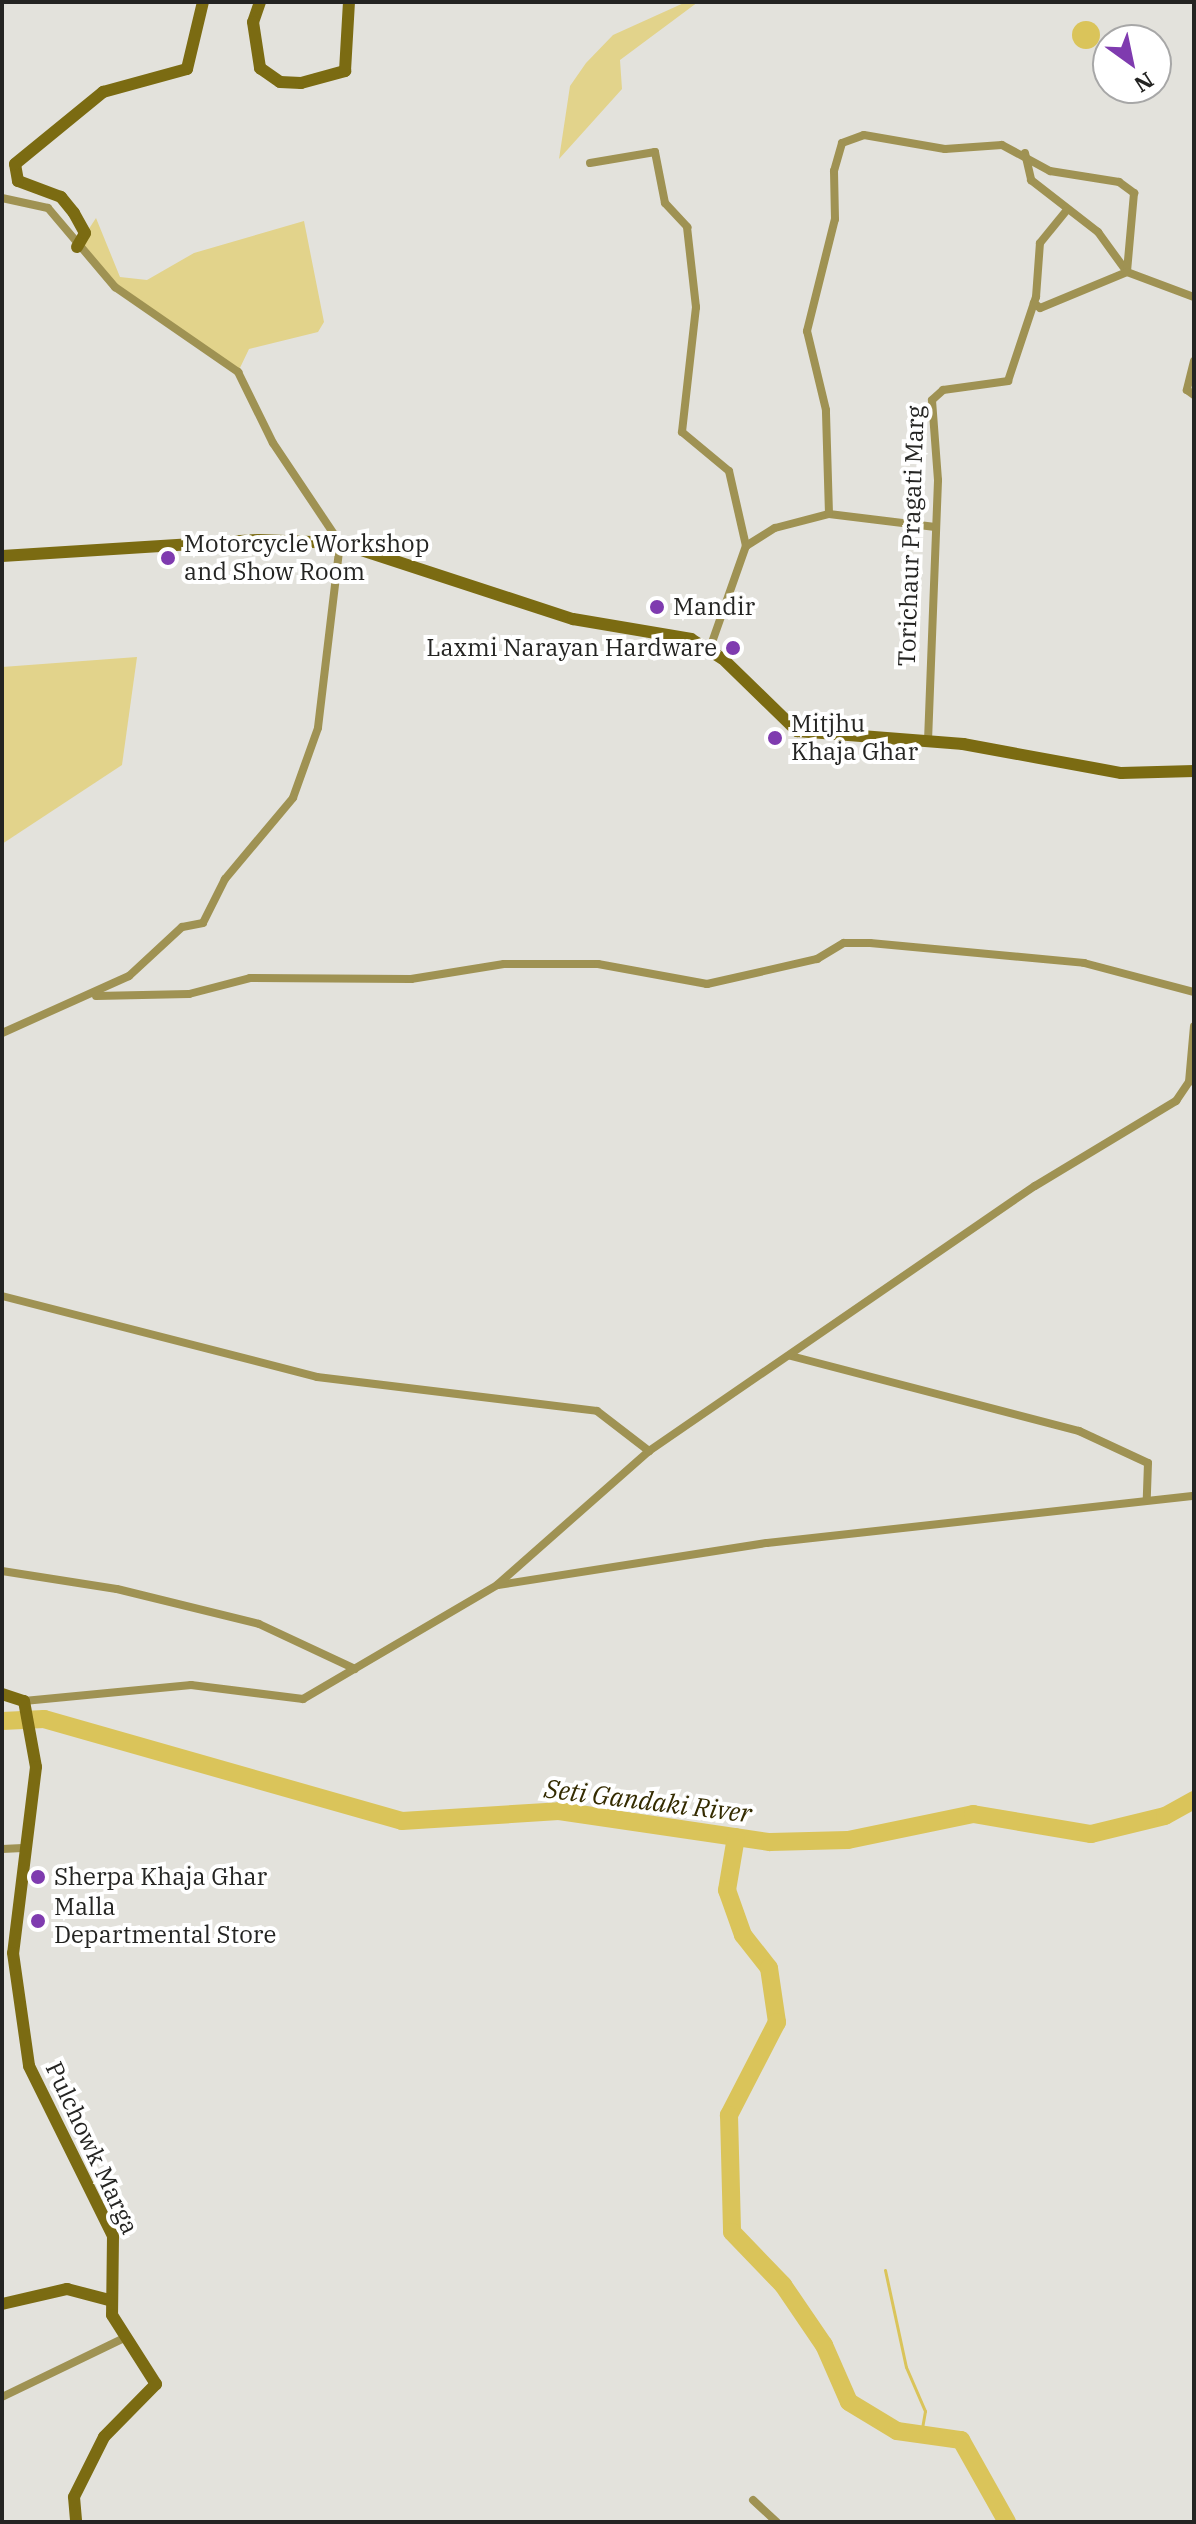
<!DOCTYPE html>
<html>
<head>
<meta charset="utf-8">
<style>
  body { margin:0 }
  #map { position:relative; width:1196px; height:2524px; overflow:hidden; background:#e3e2dc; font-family:"IBM Plex Serif",serif }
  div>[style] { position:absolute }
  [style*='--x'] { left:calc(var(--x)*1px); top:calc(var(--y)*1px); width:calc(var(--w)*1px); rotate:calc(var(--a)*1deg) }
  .green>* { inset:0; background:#e2d38b }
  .water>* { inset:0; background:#dac45a }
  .round { border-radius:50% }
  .stream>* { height:3px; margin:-1.5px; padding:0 1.5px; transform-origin:1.5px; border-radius:1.5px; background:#dac45a }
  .river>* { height:18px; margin:-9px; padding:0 9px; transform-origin:9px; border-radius:9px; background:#dac45a }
  .street>* { height:8px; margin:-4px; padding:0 4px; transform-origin:4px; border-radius:4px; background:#9f9253 }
  .secondary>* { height:12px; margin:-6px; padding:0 6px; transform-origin:6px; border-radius:6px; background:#7b6b12 }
  .dots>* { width:22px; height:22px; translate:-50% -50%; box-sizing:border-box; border:4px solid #fff; border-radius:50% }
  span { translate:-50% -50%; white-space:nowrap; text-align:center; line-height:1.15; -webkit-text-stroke:8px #fff; paint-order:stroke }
  .street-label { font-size:24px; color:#242422 }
  .poi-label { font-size:24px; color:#242422 }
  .left { translate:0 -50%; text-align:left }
  .right { translate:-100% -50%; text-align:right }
  .water-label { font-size:26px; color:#342b00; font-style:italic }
  .frame { position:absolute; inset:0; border:4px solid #242422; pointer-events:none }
  .north { position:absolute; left:1092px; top:24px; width:80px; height:80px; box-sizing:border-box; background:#fff; border:2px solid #a7a7a7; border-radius:50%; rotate:147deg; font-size:22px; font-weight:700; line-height:32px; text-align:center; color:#242422 }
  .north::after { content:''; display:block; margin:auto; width:28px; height:36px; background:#7f3baf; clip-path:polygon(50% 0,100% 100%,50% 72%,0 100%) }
</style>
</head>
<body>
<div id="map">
  <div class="green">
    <div style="clip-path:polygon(686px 2px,698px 2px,620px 60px,622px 89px,559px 159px,570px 86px,586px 63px,613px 35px)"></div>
    <div style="clip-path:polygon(96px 218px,120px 277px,147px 280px,194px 253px,304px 221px,324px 322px,318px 332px,249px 349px,238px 372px,115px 287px,77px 247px)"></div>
    <div style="clip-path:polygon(137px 657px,122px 765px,2px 844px,2px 667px)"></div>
  </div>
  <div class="water">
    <div class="round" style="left:1072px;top:21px;width:28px;height:28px"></div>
  </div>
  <div class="stream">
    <div style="--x:885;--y:2270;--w:99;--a:77.8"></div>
    <div style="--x:906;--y:2367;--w:48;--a:66.6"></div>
    <div style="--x:925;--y:2411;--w:23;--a:100"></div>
  </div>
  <div class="river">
    <div style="--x:2;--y:1721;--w:42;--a:-2.7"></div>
    <div style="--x:44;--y:1719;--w:372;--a:15.9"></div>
    <div style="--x:402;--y:1821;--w:157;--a:-3.6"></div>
    <div style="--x:559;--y:1811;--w:213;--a:8.4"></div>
    <div style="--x:770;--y:1842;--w:78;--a:-1.5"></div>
    <div style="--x:848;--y:1840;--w:128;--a:-11.7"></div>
    <div style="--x:973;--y:1814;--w:120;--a:9.6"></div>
    <div style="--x:1091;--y:1834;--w:76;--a:-13.7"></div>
    <div style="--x:1165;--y:1816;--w:33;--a:-29"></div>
    <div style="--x:736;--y:1837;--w:54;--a:99.6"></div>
    <div style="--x:727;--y:1890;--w:48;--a:70.4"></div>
    <div style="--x:743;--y:1935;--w:42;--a:51.8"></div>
    <div style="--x:769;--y:1968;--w:55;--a:81.6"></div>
    <div style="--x:777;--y:2022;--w:105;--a:117.3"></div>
    <div style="--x:729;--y:2115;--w:117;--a:88.5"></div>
    <div style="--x:732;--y:2232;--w:74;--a:46.1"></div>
    <div style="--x:783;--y:2285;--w:73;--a:55.7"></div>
    <div style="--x:824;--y:2345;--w:62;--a:66.3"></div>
    <div style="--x:849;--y:2402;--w:56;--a:31.1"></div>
    <div style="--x:897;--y:2431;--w:65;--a:8"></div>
    <div style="--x:961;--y:2440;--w:94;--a:60.7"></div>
  </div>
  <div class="street">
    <div style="--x:1025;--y:153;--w:28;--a:77"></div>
    <div style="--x:1031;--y:180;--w:85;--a:37.8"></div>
    <div style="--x:1098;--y:232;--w:49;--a:54.1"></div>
    <div style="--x:1127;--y:272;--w:72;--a:20.5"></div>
    <div style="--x:590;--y:163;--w:66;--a:-9.6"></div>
    <div style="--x:655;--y:152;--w:52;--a:78.9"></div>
    <div style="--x:665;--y:203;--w:33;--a:47"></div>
    <div style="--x:687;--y:227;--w:81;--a:83.6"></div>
    <div style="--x:696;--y:307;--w:126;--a:96.4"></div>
    <div style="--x:682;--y:432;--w:61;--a:39.7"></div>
    <div style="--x:729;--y:471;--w:77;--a:77.2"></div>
    <div style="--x:2;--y:198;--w:47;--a:12.3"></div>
    <div style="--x:48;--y:208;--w:104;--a:49.7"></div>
    <div style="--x:115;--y:287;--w:150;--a:34.6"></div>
    <div style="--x:238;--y:372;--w:79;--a:63.8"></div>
    <div style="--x:273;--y:443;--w:120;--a:56.2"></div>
    <div style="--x:340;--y:543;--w:186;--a:96.8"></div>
    <div style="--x:318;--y:728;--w:74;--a:109.7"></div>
    <div style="--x:293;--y:798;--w:106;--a:130"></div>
    <div style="--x:225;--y:879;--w:49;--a:116.6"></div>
    <div style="--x:203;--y:923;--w:21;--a:169"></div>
    <div style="--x:182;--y:927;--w:72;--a:137.2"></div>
    <div style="--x:129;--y:976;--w:139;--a:155.8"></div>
    <div style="--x:1194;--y:361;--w:30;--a:104"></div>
    <div style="--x:1187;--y:390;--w:9;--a:36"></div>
    <div style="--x:829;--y:514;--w:107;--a:7"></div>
    <div style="--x:710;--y:648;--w:108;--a:-70.6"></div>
    <div style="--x:746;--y:546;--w:34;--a:-32"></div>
    <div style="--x:775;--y:528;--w:56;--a:-14.5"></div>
    <div style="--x:829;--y:514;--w:104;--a:-91.7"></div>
    <div style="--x:826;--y:410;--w:81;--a:-103.5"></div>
    <div style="--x:807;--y:331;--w:115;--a:-76"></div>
    <div style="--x:835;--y:219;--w:48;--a:-91.2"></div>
    <div style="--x:834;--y:171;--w:29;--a:-74"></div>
    <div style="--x:842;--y:143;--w:23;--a:-20"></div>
    <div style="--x:864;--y:135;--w:82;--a:9.8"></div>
    <div style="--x:945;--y:149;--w:57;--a:-4"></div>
    <div style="--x:1002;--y:145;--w:55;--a:28.4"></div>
    <div style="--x:1050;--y:171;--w:70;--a:9.1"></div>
    <div style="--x:1119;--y:182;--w:19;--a:36"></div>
    <div style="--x:1134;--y:193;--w:79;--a:95.1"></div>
    <div style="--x:1127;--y:272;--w:94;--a:157.5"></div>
    <div style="--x:1040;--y:308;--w:8;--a:-140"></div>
    <div style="--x:928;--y:741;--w:261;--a:-87.8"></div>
    <div style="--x:938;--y:480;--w:80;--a:-94.3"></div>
    <div style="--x:932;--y:400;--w:15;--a:-42"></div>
    <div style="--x:943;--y:390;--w:66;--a:-7.9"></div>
    <div style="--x:1008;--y:381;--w:89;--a:-71.6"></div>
    <div style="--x:1036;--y:297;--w:54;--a:-85.8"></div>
    <div style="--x:1040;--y:243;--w:41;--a:-50.9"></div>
    <div style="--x:96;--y:996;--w:93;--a:-1.2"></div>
    <div style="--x:189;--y:994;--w:63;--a:-14.7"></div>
    <div style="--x:250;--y:978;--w:161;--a:0.4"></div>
    <div style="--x:411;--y:979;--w:94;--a:-9.2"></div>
    <div style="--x:504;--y:964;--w:94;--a:0"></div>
    <div style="--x:598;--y:964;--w:111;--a:10.4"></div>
    <div style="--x:707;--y:984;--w:113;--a:-12.8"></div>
    <div style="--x:817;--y:959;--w:31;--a:-31"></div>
    <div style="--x:844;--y:943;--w:26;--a:0"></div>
    <div style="--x:870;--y:943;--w:215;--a:5.3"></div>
    <div style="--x:1084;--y:963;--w:114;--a:14.8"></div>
    <div style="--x:2;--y:1296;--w:325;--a:14.4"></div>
    <div style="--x:317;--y:1377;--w:282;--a:6.9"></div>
    <div style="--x:597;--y:1411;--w:66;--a:37.6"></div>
    <div style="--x:791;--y:1356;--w:298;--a:14.6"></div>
    <div style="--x:1079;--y:1431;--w:76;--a:24.9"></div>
    <div style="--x:1148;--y:1463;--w:37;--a:92"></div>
    <div style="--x:2;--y:1571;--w:116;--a:8.9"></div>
    <div style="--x:117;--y:1589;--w:146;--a:13.8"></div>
    <div style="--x:259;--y:1624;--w:106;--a:25.1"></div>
    <div style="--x:498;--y:1585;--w:272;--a:-8.9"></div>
    <div style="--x:767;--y:1543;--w:430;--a:-6.3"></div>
    <div style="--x:24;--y:1701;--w:168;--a:-5.5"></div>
    <div style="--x:191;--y:1685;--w:113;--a:7.1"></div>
    <div style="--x:303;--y:1699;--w:225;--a:-30.4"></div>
    <div style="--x:497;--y:1585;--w:203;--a:-41.4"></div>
    <div style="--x:649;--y:1451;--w:468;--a:-34.5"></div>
    <div style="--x:1035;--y:1186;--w:165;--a:-31.1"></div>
    <div style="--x:1176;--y:1101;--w:23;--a:-56"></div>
    <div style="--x:1189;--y:1082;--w:56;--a:-84.9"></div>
    <div style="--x:2;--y:1849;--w:21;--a:-3"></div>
    <div style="--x:2;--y:2397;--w:136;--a:-25.8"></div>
    <div style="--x:753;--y:2500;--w:33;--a:43"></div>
  </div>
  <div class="secondary">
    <div style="--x:260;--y:2;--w:21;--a:109"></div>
    <div style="--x:253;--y:22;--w:47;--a:81.3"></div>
    <div style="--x:260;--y:68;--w:24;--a:35"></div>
    <div style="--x:280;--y:82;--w:21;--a:3"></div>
    <div style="--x:301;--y:83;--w:46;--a:-15.3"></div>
    <div style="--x:345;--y:71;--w:69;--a:-86.7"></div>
    <div style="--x:77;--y:247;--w:16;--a:-60"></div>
    <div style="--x:85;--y:233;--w:23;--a:-119"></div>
    <div style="--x:74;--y:213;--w:21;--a:-129"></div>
    <div style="--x:61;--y:197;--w:46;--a:-159.6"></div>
    <div style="--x:18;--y:181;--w:17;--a:-100"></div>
    <div style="--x:15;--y:164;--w:114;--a:-39.3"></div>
    <div style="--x:103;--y:92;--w:87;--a:-15.3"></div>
    <div style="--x:187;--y:69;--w:69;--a:-76.6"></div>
    <div style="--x:2;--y:556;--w:256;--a:-3.6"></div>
    <div style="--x:258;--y:540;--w:82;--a:2.1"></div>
    <div style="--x:340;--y:543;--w:245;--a:18.1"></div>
    <div style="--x:573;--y:619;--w:120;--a:9.6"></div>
    <div style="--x:691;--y:639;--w:36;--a:32"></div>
    <div style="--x:722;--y:658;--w:105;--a:44.2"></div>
    <div style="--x:797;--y:731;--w:167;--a:4.5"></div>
    <div style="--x:963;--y:744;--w:161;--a:10.4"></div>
    <div style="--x:1121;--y:773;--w:73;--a:-1.6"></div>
    <div style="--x:2;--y:1694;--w:23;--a:18"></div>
    <div style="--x:24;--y:1701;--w:67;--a:79.7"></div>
    <div style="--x:36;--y:1767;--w:187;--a:97"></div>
    <div style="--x:13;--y:1953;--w:114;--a:81.9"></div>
    <div style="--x:29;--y:2066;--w:190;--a:63.7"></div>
    <div style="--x:113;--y:2236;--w:79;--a:90.7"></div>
    <div style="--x:112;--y:2315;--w:82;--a:57.5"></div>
    <div style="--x:156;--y:2384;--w:74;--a:134.5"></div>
    <div style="--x:104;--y:2437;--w:67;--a:116.6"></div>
    <div style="--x:74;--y:2497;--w:25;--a:85"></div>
    <div style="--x:2;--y:2304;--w:67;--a:-13"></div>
    <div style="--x:67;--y:2289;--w:43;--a:14.7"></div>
  </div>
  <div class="dots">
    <div style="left:168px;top:558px;background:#7f3baf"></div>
    <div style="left:657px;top:607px;background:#7f3baf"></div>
    <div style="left:733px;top:648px;background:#7f3baf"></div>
    <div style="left:775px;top:738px;background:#7f3baf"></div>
    <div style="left:38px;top:1877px;background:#7f3baf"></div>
    <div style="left:38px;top:1921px;background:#7f3baf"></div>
  </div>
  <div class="street-label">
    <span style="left:911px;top:536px;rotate:-88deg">Torichaur Pragati Marg</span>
    <span style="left:92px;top:2148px;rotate:65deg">Pulchowk Marga</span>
  </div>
  <div class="poi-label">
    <span class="left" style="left:184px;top:558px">Motorcycle Workshop<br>and Show Room</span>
    <span class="left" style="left:673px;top:607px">Mandir</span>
    <span class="right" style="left:717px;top:648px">Laxmi Narayan Hardware</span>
    <span class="left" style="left:791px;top:738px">Mitjhu<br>Khaja Ghar</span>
    <span class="left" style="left:54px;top:1877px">Sherpa Khaja Ghar</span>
    <span class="left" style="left:54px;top:1921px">Malla<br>Departmental Store</span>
  </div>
  <div class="water-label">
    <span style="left:648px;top:1801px;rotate:7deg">Seti Gandaki River</span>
  </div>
  <div class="frame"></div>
  <div class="north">N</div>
</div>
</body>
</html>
